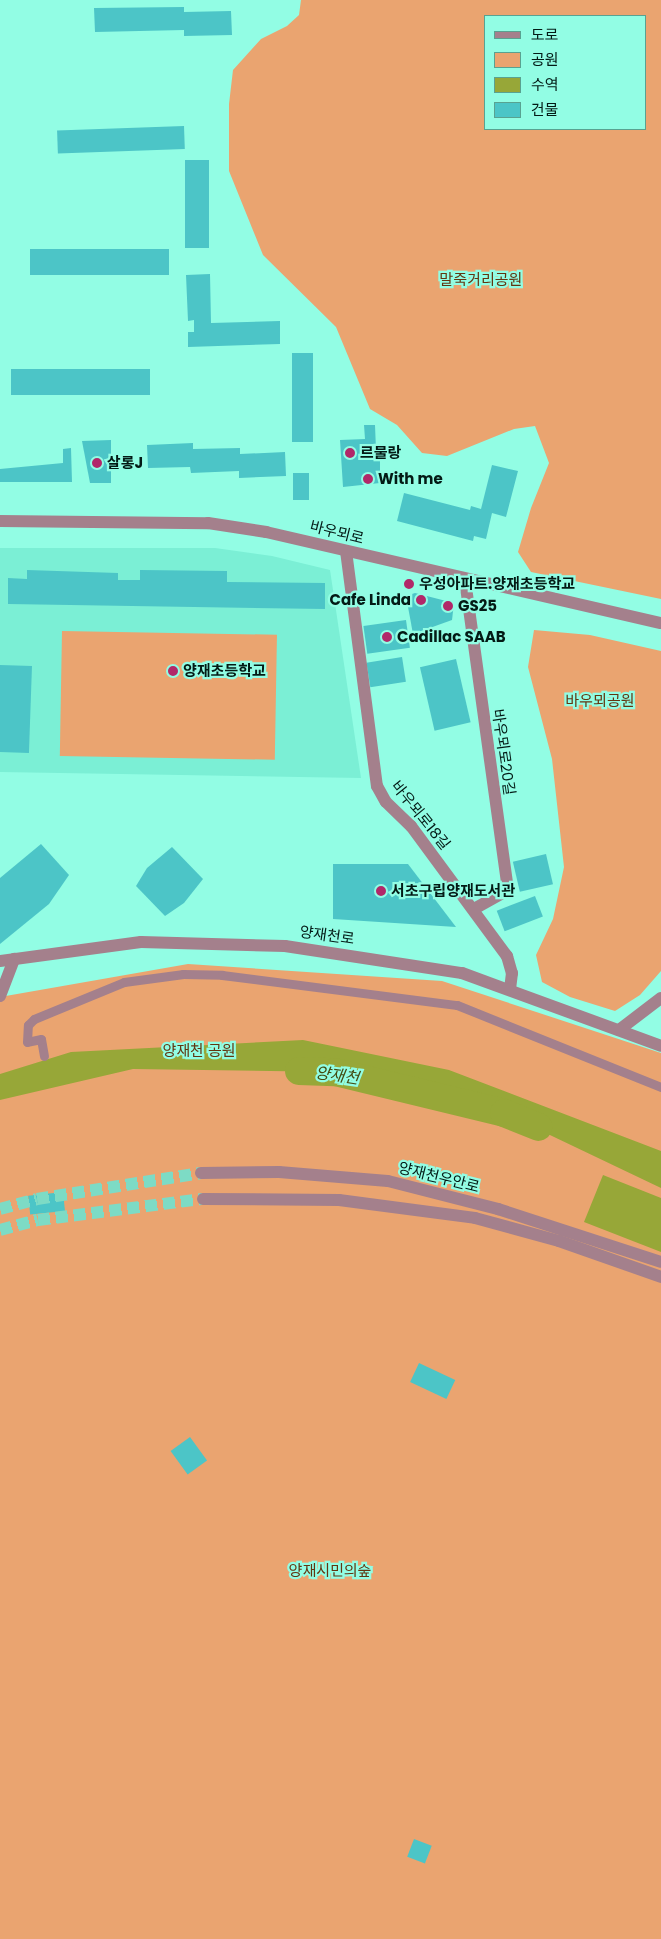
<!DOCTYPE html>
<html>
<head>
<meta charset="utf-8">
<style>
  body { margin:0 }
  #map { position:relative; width:661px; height:1939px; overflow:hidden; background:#92fde4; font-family:Poppins,"Noto Sans KR",sans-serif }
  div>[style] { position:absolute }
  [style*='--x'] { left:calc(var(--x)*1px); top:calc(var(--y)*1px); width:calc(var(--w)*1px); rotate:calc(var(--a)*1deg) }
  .built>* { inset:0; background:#7befd5 }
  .green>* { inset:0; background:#eaa470; transform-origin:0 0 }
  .water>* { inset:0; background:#97a738 }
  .river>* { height:28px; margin:-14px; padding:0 14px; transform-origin:14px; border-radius:14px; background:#97a738 }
  .building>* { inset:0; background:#4cc5c7; transform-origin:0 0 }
  .tertiary-tunnel>* { height:12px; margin-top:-6px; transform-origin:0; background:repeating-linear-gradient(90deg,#7ddbc5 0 12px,transparent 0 18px) }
  .pedestrian>* { height:9px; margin:-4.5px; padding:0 4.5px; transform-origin:4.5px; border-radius:4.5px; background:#a4808c }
  .minor>* { height:12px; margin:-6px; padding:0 6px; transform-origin:6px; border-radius:6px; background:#a4808c }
  .tertiary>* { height:12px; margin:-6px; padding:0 6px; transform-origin:6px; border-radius:6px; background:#a4808c }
  .dots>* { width:14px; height:14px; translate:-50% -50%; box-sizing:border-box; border:2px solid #92fde4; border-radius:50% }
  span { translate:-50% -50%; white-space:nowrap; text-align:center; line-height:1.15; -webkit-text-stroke:4.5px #92fde4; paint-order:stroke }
  .park-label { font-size:15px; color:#613510 }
  .poi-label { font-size:15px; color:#031a15; font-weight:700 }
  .left { translate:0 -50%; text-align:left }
  .right { translate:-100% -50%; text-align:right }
  .street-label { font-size:15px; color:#031a15 }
  .water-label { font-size:16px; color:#434b11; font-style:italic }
  .legend { position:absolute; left:484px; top:15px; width:162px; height:115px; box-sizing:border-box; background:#92fde4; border:1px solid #59a291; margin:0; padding:6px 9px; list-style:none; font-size:15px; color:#031a15 }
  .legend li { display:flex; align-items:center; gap:10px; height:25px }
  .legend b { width:25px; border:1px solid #59a291 }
</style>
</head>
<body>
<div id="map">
  <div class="built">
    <div style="clip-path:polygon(0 548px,215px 548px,272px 556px,330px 570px,361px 778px,0 772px)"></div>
  </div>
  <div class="green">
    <div style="clip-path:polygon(evenodd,301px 0,661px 0,661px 599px,531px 572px,518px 552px,531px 508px,549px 463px,535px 426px,514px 429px,447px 456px,422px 453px,397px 425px,370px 409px,336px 327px,263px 255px,229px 171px,229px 104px,233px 70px,261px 39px,287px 26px,299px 15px,301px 0,485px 16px,645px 16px,645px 129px,485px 129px,485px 16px)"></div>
    <div style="clip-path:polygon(534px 630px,590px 635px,661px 651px,661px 971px,640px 995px,615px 1011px,570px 997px,542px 982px,536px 955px,553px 919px,564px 867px,552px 759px,528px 667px)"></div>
    <div style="left:62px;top:631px;width:215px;height:125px;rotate:1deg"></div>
    <div style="clip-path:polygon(188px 964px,442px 981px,661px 1053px,661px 1939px,0 1939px,0 997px)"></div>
  </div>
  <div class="water">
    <div style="clip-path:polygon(303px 1040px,449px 1070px,661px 1151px,661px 1188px,504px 1113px,335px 1072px,133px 1069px,0 1100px,0 1074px,71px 1052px)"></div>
    <div style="clip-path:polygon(603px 1175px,661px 1198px,661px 1252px,584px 1222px)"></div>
  </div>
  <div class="river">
    <div style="--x:299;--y:1071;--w:36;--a:2"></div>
    <div style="--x:335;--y:1072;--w:174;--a:13.6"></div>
    <div style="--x:504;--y:1113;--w:37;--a:22"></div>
  </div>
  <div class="building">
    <div style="clip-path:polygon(184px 7px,184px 12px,231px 11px,232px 35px,184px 36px,184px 30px,95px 32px,94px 8px)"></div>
    <div style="left:184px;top:126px;width:23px;height:127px;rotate:88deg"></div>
    <div style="left:185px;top:160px;width:24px;height:88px"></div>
    <div style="left:30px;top:249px;width:139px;height:26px"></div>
    <div style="clip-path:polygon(210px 274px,211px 323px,280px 321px,280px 344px,188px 347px,188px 332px,194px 332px,194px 320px,188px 321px,186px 275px)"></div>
    <div style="left:313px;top:353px;width:89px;height:21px;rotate:90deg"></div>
    <div style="left:150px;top:369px;width:26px;height:139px;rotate:90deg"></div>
    <div style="clip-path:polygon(364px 425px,375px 425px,376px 450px,380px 449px,380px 483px,343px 487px,340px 440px,365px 439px)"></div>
    <div style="clip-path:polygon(111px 440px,111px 483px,90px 483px,82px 441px)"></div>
    <div style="clip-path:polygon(193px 443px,193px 449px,240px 448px,240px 454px,285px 452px,286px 476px,239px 478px,239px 471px,191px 473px,190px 467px,148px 468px,147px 445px)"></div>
    <div style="clip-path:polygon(71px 448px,72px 482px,0 482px,0 469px,63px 463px,63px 449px)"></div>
    <div style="clip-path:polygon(492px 465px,518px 471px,506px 517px,492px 513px,486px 539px,474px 536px,473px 541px,397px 521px,404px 493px,470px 510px,471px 506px,481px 509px)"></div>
    <div style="left:293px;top:473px;width:16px;height:27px"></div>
    <div style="clip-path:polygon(27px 570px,118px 573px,118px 580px,140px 580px,140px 570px,227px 571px,227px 582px,325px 583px,325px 609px,8px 604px,8px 578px,27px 579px)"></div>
    <div style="clip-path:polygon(415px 593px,454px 603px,452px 620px,413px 634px,406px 596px)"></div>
    <div style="left:406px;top:620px;width:28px;height:43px;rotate:82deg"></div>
    <div style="left:402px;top:657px;width:25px;height:36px;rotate:81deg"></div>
    <div style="left:456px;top:659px;width:65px;height:37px;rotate:77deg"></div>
    <div style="left:0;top:665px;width:32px;height:87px;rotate:2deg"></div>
    <div style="clip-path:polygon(41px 844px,69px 875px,49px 904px,0 944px,0 878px)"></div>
    <div style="clip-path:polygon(172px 847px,203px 879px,184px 903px,165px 916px,136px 886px,147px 868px)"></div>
    <div style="left:546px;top:854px;width:31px;height:34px;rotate:77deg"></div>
    <div style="clip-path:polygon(333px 864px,408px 864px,456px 927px,333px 919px)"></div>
    <div style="left:535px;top:896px;width:22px;height:41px;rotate:69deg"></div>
    <div style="left:63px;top:1192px;width:19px;height:35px;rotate:84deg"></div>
    <div style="left:419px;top:1363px;width:40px;height:21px;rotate:25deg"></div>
    <div style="left:190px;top:1437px;width:29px;height:24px;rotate:54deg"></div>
    <div style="left:414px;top:1839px;width:19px;height:19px;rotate:21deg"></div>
  </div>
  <div class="tertiary-tunnel">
    <div style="--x:0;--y:1209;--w:38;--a:-15"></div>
    <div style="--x:37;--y:1199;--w:166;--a:-9"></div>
    <div style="--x:0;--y:1230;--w:39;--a:-15"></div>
    <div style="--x:38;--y:1220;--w:166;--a:-7.3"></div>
  </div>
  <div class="pedestrian">
    <div style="--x:44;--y:1056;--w:17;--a:-100"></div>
    <div style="--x:41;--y:1039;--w:14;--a:168"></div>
    <div style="--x:27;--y:1042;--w:17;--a:-87"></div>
    <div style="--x:28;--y:1025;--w:8;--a:-45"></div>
    <div style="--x:34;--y:1019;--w:97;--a:-22.3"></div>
    <div style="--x:124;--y:982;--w:60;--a:-7.7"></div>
    <div style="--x:183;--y:974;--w:39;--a:1"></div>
    <div style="--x:222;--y:975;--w:237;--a:7.3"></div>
    <div style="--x:457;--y:1005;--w:220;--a:21.9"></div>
  </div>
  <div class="minor">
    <div style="--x:346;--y:551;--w:237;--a:82.5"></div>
    <div style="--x:377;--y:786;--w:18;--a:61"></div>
    <div style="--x:386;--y:802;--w:35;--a:44"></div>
    <div style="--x:411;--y:826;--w:162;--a:53.6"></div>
    <div style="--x:507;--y:956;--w:18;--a:74"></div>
    <div style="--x:512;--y:973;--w:16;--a:97"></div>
    <div style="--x:465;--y:580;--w:313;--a:82.1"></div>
    <div style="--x:508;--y:890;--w:39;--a:151"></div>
    <div style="--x:619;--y:1030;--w:53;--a:-37.3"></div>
  </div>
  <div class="tertiary">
    <div style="--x:0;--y:521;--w:208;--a:0.6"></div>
    <div style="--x:208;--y:523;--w:59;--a:8.8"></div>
    <div style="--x:266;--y:532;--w:405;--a:13"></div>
    <div style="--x:0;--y:961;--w:142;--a:-7.7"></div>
    <div style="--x:141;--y:942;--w:144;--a:1.6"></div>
    <div style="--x:285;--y:946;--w:179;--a:8.7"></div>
    <div style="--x:462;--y:973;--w:212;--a:20.1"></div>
    <div style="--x:0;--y:996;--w:40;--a:-69"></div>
    <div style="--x:201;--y:1173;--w:78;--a:-0.7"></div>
    <div style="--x:279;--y:1172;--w:109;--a:4.7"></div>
    <div style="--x:388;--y:1181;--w:114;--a:14.3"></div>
    <div style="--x:498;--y:1209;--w:171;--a:18"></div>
    <div style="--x:203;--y:1199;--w:136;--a:0.4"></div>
    <div style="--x:339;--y:1200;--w:137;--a:7.5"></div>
    <div style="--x:475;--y:1218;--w:87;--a:15.3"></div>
    <div style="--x:559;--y:1241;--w:108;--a:19.4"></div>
  </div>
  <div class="dots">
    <div style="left:350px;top:453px;background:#b12869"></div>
    <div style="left:97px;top:463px;background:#b12869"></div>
    <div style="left:368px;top:479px;background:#b12869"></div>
    <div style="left:409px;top:584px;background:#b12869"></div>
    <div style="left:421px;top:600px;background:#b12869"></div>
    <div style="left:448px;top:606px;background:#b12869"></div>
    <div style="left:387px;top:637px;background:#b12869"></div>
    <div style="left:173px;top:671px;background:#b12869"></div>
    <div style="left:381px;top:891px;background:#b12869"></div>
  </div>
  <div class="park-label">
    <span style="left:481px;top:280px">말죽거리공원</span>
    <span style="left:600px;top:701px">바우뫼공원</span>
    <span style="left:199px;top:1051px">양재천 공원</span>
    <span style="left:330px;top:1571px">양재시민의숲</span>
  </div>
  <div class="poi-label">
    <span class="left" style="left:360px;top:453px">르물랑</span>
    <span class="left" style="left:107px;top:463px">살롱J</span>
    <span class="left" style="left:378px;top:479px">With me</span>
    <span class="left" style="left:419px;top:584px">우성아파트.양재초등학교</span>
    <span class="right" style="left:411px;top:600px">Cafe Linda</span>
    <span class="left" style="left:458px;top:606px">GS25</span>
    <span class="left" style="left:397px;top:637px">Cadillac SAAB</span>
    <span class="left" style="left:183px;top:671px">양재초등학교</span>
    <span class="left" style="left:391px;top:891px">서초구립양재도서관</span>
  </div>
  <div class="street-label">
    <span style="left:337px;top:532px;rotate:14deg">바우뫼로</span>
    <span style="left:504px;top:752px;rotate:82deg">바우뫼로20길</span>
    <span style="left:421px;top:815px;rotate:51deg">바우뫼로18길</span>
    <span style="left:327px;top:935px;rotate:8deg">양재천로</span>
    <span style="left:439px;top:1177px;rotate:14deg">양재천우안로</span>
  </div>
  <div class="water-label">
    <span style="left:337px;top:1076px;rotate:8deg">양재천</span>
  </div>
  <ul class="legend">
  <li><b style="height:6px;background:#a4808c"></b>도로</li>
  <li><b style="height:14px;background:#eaa470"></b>공원</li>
  <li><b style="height:14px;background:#97a738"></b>수역</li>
  <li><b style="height:14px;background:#4cc5c7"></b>건물</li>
  </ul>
</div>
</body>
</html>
